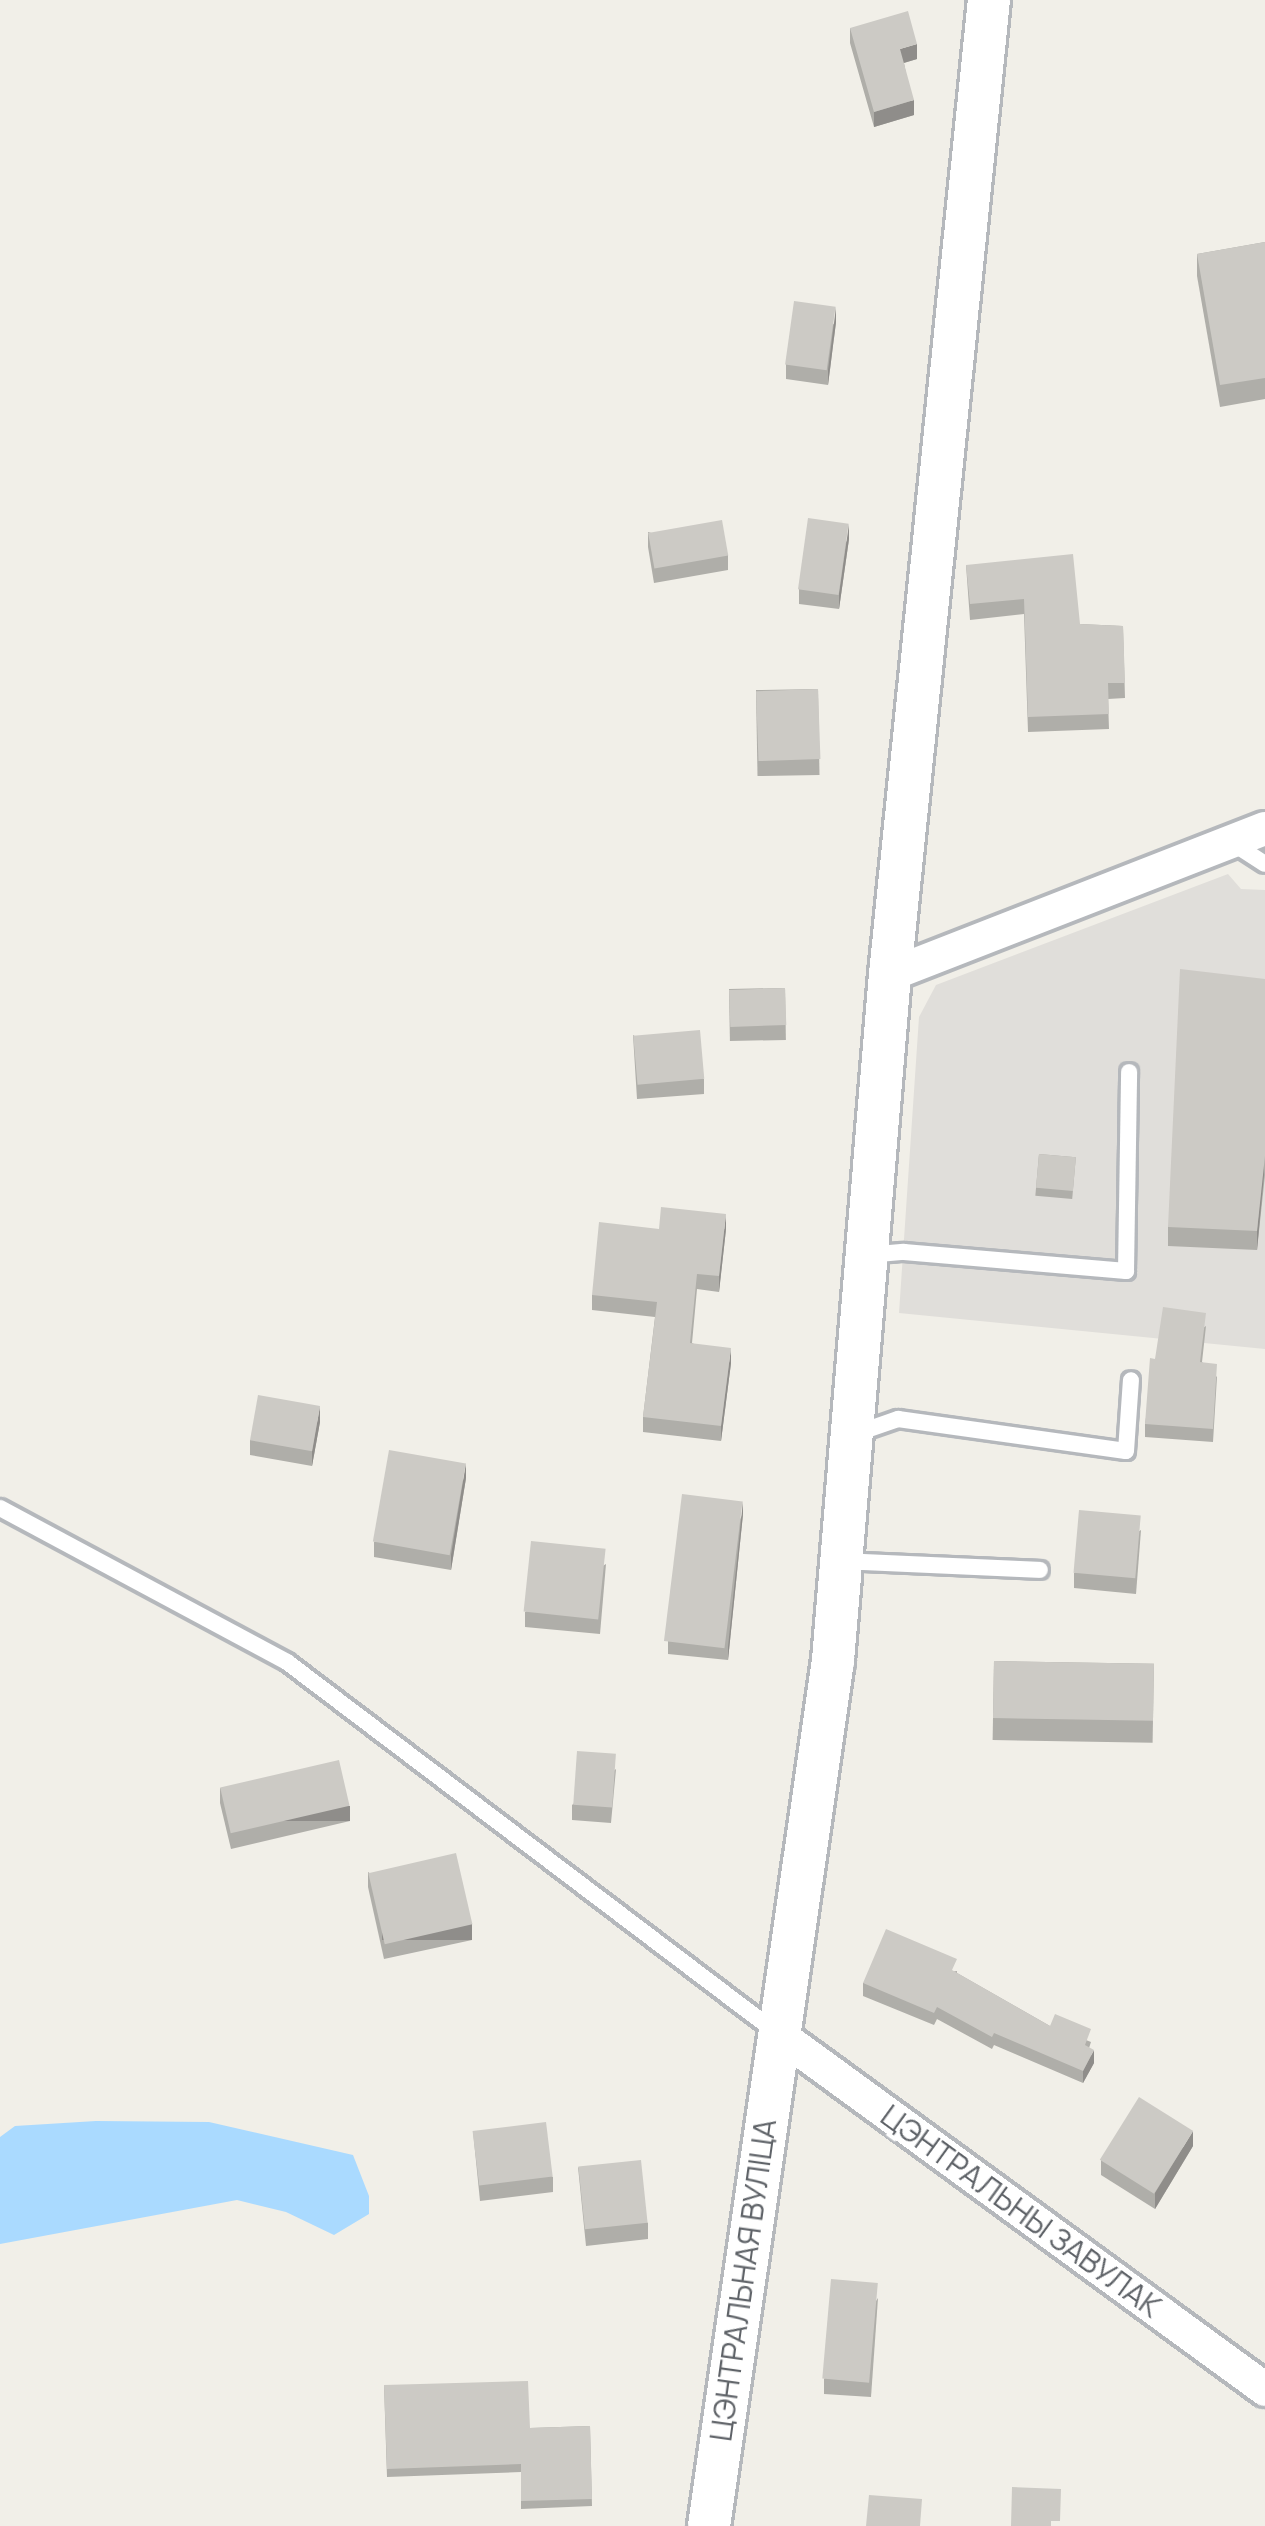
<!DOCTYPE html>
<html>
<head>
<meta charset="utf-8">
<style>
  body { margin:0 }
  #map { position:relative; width:1265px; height:2526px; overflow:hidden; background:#f1efe8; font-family:Manrope,sans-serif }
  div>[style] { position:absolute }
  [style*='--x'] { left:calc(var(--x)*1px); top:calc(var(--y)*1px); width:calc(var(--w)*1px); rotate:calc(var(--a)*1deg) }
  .industrial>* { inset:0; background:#e0deda }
  .water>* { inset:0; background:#aadaff }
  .roads { filter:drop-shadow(3px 0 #b5b8bc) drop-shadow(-3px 0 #b5b8bc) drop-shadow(0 3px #b5b8bc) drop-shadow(0 -3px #b5b8bc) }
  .service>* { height:16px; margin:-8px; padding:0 8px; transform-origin:8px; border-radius:8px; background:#fff }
  .minor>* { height:33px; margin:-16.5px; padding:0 16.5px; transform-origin:16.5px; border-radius:16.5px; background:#fff }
  .tertiary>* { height:42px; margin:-21px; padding:0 21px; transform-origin:21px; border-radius:21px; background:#fff }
  .wall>* { inset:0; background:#afaea9; transform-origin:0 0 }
  .shaded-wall>* { inset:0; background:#8f8d8a; transform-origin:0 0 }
  .building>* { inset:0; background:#cccac5; transform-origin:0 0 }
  span { translate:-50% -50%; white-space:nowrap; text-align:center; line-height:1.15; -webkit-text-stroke:9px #fff; paint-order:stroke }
  .street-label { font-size:30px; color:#5f6368 }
</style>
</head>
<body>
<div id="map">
  <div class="industrial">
    <div style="clip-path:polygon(1228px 874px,1241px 889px,1265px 890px,1265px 1349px,899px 1313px,919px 1017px,936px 985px)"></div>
  </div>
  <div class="water">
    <div style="clip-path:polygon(96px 2121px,209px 2122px,353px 2155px,369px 2196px,369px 2214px,334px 2235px,286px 2212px,237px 2200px,0 2244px,0 2137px,15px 2126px)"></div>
  </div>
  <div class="roads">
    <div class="service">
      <div style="--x:1231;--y:842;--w:40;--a:32.9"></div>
      <div style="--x:867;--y:1255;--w:37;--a:-5"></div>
      <div style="--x:904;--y:1252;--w:223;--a:4.9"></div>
      <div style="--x:1126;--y:1271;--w:199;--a:-89.1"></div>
      <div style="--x:852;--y:1435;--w:49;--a:-19.2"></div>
      <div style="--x:898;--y:1419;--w:230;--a:8"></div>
      <div style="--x:1126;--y:1451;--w:71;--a:-86"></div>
      <div style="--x:0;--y:1508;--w:326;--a:28.2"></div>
      <div style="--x:287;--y:1662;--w:615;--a:37.13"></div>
      <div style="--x:843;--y:1561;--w:197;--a:2.6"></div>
    </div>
    <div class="minor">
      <div style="--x:890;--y:974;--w:402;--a:-21.3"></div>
      <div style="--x:777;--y:2033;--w:604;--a:36.11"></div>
    </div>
    <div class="tertiary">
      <div style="--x:709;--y:2526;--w:875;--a:-81.85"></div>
      <div style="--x:833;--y:1660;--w:688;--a:-85.25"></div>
      <div style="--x:890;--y:974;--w:979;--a:-84.2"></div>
    </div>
  </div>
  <div class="wall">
    <div style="clip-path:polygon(850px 28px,917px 59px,904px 63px,914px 115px,874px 127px,850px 43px)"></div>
    <div style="clip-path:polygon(1265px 242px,1265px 399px,1220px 407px,1197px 276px,1197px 254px)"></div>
    <div style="clip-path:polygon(836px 322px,828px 385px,786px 379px,786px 364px)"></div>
    <div style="clip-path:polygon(648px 532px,728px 555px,728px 570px,654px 583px,648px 547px)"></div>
    <div style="clip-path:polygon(849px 539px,839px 609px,799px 604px,799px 589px)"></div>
    <div style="clip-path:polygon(966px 565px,1080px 624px,1123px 626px,1125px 698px,1108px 699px,1109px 729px,1028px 732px,1024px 614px,970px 620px)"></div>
    <div style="left:818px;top:689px;width:86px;height:62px;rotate:89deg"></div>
    <div style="clip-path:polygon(1265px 979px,1265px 1175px,1257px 1250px,1168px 1246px,1168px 1227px)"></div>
    <div style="left:785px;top:988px;width:52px;height:56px;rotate:89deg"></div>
    <div style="clip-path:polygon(633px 1035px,704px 1079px,704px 1094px,637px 1099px)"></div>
    <div style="left:1039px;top:1154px;width:37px;height:42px;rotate:5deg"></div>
    <div style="clip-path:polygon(659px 1229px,726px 1229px,719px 1292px,697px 1289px,692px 1343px,731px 1363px,721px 1441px,643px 1432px,643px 1417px,655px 1317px,592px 1310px,592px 1295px)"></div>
    <div style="clip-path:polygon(1206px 1326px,1202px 1362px,1217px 1377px,1213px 1442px,1145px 1437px,1145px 1424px,1155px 1359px)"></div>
    <div style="clip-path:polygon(320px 1422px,312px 1466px,250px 1455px,250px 1440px)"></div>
    <div style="clip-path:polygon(466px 1478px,451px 1570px,374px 1557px,374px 1542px)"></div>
    <div style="clip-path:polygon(743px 1514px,728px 1660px,668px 1654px,668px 1641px)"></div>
    <div style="clip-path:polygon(1141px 1530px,1136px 1594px,1074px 1588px,1074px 1573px)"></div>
    <div style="clip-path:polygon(606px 1564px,600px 1634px,525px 1627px,525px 1612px)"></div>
    <div style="left:994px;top:1661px;width:160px;height:79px;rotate:1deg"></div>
    <div style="clip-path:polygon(616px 1769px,611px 1823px,572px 1820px,572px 1805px)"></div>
    <div style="clip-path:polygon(220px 1788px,350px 1821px,231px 1849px,220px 1803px)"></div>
    <div style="clip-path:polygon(368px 1872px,472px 1940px,384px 1959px,368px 1887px)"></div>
    <div style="clip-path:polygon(957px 1971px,957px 1973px,1050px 2026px,1091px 2042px,1089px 2048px,1094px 2063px,1083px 2083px,994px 2045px,992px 2049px,937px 2019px,934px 2025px,863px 1996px,863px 1983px)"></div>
    <div style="clip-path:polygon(473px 2131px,553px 2177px,553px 2192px,480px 2201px)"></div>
    <div style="clip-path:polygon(1193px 2146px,1155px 2209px,1101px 2175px,1101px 2160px)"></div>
    <div style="clip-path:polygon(578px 2167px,648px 2223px,648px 2239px,586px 2246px)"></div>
    <div style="clip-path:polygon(878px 2298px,871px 2397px,824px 2394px,824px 2379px)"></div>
    <div style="clip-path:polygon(384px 2385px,530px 2428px,590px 2426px,592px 2506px,521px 2509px,521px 2472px,387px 2477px)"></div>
  </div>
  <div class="shaded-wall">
    <div style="clip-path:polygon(917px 44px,917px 59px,900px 64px,900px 49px)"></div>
    <div style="clip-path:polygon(914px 100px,914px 115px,874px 127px,874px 112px)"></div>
    <div style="clip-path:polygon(836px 307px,836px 322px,828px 385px,828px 370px)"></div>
    <div style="clip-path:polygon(849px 524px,849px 539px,839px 609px,839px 594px)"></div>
    <div style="clip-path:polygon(1264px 1156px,1264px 1175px,1257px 1250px,1257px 1231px)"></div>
    <div style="clip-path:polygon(726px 1214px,726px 1229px,719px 1292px,719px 1276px)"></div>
    <div style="clip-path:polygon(731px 1348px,731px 1363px,721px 1441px,721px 1426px)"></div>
    <div style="clip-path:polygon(320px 1406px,320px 1422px,312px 1466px,312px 1451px)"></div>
    <div style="clip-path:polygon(466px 1463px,466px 1478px,451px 1570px,451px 1555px)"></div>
    <div style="clip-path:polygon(743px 1501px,743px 1514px,728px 1660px,728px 1647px)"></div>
    <div style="left:350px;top:1806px;width:15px;height:122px;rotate:90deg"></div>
    <div style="left:472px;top:1924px;width:16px;height:90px;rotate:90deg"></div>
    <div style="clip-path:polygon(1094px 2050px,1094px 2063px,1083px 2083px,1083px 2071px)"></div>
    <div style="clip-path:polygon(1193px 2131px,1193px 2146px,1155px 2209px,1155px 2193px)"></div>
  </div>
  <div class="building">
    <div style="clip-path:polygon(908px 11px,917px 44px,900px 49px,914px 100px,874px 112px,850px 28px)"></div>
    <div style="clip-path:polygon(1265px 242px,1265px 378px,1220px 385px,1197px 254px)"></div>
    <div style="left:794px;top:301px;width:42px;height:64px;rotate:8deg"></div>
    <div style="left:808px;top:518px;width:41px;height:72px;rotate:8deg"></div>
    <div style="left:722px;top:520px;width:36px;height:75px;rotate:80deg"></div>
    <div style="clip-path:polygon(1073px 554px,1080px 624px,1123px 626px,1125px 683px,1108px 683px,1109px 714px,1028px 717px,1024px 599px,970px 604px,966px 565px)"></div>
    <div style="left:818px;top:689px;width:70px;height:62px;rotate:88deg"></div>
    <div style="clip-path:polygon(1180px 969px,1265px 979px,1265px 1156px,1257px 1231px,1168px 1227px)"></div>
    <div style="left:785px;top:988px;width:37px;height:56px;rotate:88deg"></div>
    <div style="left:700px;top:1030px;width:49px;height:67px;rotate:85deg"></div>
    <div style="left:1039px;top:1154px;width:37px;height:34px;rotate:5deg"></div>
    <div style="clip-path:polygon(661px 1207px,726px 1214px,719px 1276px,697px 1274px,690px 1343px,731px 1348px,721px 1426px,643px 1417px,657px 1302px,592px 1295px,599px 1222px,659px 1229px)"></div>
    <div style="clip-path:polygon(1163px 1307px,1206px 1313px,1200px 1362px,1217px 1364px,1213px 1429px,1145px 1424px,1150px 1358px,1155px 1359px)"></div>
    <div style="left:258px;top:1395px;width:63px;height:46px;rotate:10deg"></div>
    <div style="left:389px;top:1450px;width:78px;height:93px;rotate:10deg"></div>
    <div style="left:682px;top:1494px;width:61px;height:148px;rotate:7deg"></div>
    <div style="left:1079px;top:1510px;width:62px;height:63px;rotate:5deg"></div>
    <div style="left:531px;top:1541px;width:75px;height:71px;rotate:6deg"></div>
    <div style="left:994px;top:1661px;width:160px;height:57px;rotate:1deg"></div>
    <div style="left:577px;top:1751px;width:39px;height:54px;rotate:4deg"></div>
    <div style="left:339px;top:1760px;width:47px;height:122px;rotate:77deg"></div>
    <div style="left:456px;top:1853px;width:73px;height:90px;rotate:77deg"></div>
    <div style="clip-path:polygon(886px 1929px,957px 1959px,952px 1970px,1050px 2026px,1055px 2014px,1091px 2029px,1085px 2045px,1094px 2050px,1083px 2071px,994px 2033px,992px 2037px,937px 2007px,934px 2013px,863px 1983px)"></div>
    <div style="left:1139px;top:2097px;width:64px;height:74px;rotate:32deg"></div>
    <div style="left:546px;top:2122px;width:55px;height:74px;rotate:83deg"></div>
    <div style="left:641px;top:2160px;width:63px;height:63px;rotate:84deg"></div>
    <div style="left:831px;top:2279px;width:47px;height:100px;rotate:5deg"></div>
    <div style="clip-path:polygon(528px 2381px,530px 2428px,590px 2426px,592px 2499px,521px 2501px,521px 2464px,387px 2469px,384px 2385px)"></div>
    <div style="clip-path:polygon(1012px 2487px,1061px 2489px,1060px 2521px,1051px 2521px,1051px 2526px,1011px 2526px)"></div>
    <div style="clip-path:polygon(869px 2495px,922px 2499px,920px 2526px,866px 2526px)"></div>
  </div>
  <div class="street-label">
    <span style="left:1021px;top:2211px;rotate:36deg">ЦЭНТРАЛЬНЫ ЗАВУЛАК</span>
    <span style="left:743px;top:2280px;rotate:-82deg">ЦЭНТРАЛЬНАЯ ВУЛІЦА</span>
  </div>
</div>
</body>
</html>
